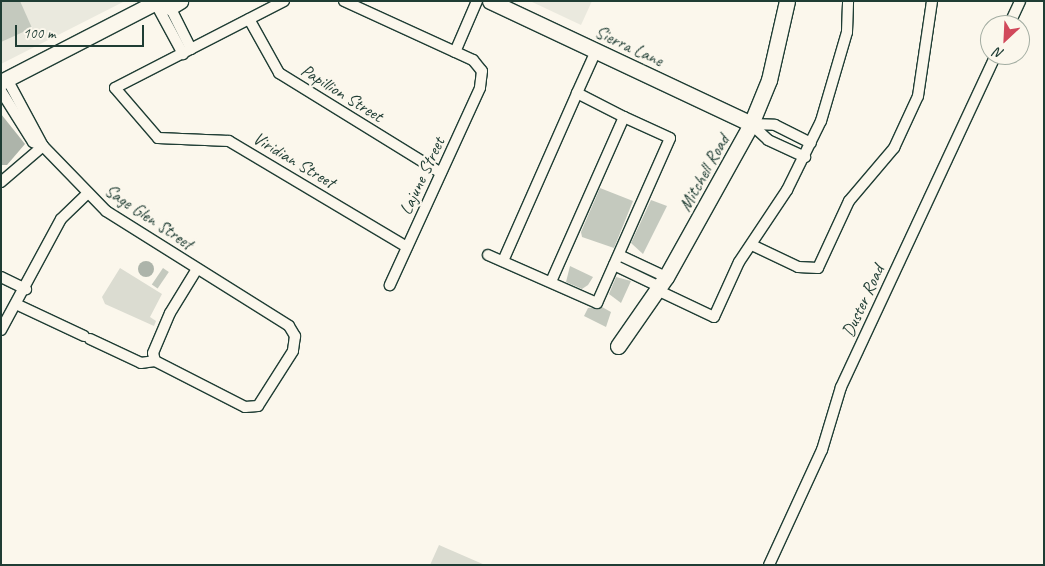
<!DOCTYPE html>
<html>
<head>
<meta charset="utf-8">
<style>
  body { margin:0 }
  #map { position:relative; width:1045px; height:566px; overflow:hidden; background:#fbf7ec; font-family:Caveat,sans-serif }
  div>[style] { position:absolute }
  [style*='--x'] { left:calc(var(--x)*1px); top:calc(var(--y)*1px); width:calc(var(--w)*1px); rotate:calc(var(--a)*1deg) }
  .built>* { inset:0; background:#eae9de }
  .green>* { inset:0; background:#dbdcd1 }
  .water>* { inset:0; background:#adb4aa }
  .round { border-radius:50% }
  .building>* { inset:0; background:#c4c9be; transform-origin:0 0 }
  .roads { filter:drop-shadow(1px 0 #1f3d34) drop-shadow(-1px 0 #1f3d34) drop-shadow(0 1px #1f3d34) drop-shadow(0 -1px #1f3d34) }
  .street>* { height:10px; margin:-5px; padding:0 5px; transform-origin:5px; border-radius:5px; background:#fbf7ec }
  .secondary>* { height:15px; margin:-7.5px; padding:0 7.5px; transform-origin:7.5px; border-radius:7.5px; background:#fbf7ec }
  span { translate:-50% -50%; white-space:nowrap; text-align:center; line-height:1.15; -webkit-text-stroke:4.5px #fbf7ec; paint-order:stroke }
  .street-label { font-size:18px; color:#1f3d34 }
  .frame { position:absolute; inset:0; border:2px solid #1f3d34; pointer-events:none }
  .north { position:absolute; left:980px; top:15px; width:50px; height:50px; box-sizing:border-box; background:#fbf7ec; border:1px solid #a3ada2; border-radius:50%; rotate:205deg; font-size:14px; font-weight:700; line-height:20px; text-align:center; color:#1f3d34 }
  .north::after { content:''; display:block; margin:auto; width:18px; height:22px; background:#d1495b; clip-path:polygon(50% 0,100% 100%,50% 72%,0 100%) }
  .scale { position:absolute; left:15px; top:25px; width:129px; height:22px; box-sizing:border-box; border:2px solid #1f3d34; border-top:0; padding-left:6px; font-size:15px; line-height:18px; white-space:nowrap; color:#1f3d34; -webkit-text-stroke:4px #fbf7ec; paint-order:stroke }
</style>
</head>
<body>
<div id="map">
  <div class="built">
    <div style="clip-path:polygon(1px 1px,125px 1px,1px 64px)"></div>
    <div style="clip-path:polygon(530px 1px,592px 1px,581px 25px)"></div>
  </div>
  <div class="green">
    <div style="clip-path:polygon(120px 268px,162px 294px,150px 317px,156px 321px,154px 326px,105px 304px,102px 297px)"></div>
    <div style="clip-path:polygon(439px 545px,485px 565px,430px 565px)"></div>
  </div>
  <div class="water">
    <div style="clip-path:polygon(1px 114px,25px 144px,7px 165px,1px 165px)"></div>
    <div class="round" style="left:138px;top:261px;width:16px;height:16px"></div>
  </div>
  <div class="building">
    <div style="clip-path:polygon(1px 1px,20px 1px,32px 28px,1px 42px)"></div>
    <div style="clip-path:polygon(600px 188px,633px 201px,614px 248px,582px 237px,581px 232px)"></div>
    <div style="clip-path:polygon(651px 200px,667px 206px,643px 254px,631px 243px)"></div>
    <div style="clip-path:polygon(570px 266px,593px 277px,588px 285px,582px 289px,566px 282px)"></div>
    <div style="left:163px;top:268px;width:7px;height:20px;rotate:34deg"></div>
    <div style="clip-path:polygon(616px 277px,631px 281px,621px 303px,609px 294px)"></div>
    <div style="clip-path:polygon(602px 307px,611px 312px,606px 327px,584px 316px,588px 308px)"></div>
  </div>
  <div class="roads">
    <div class="street">
      <div style="--x:284;--y:1;--w:190;--a:152.8"></div>
      <div style="--x:115;--y:88;--w:66;--a:49.3"></div>
      <div style="--x:158;--y:138;--w:71;--a:2.4"></div>
      <div style="--x:229;--y:141;--w:207;--a:30.8"></div>
      <div style="--x:344;--y:1;--w:142;--a:24.6"></div>
      <div style="--x:473;--y:60;--w:14;--a:51"></div>
      <div style="--x:482;--y:71;--w:17;--a:97"></div>
      <div style="--x:480;--y:88;--w:217;--a:114.6"></div>
      <div style="--x:156;--y:4;--w:57;--a:61.6"></div>
      <div style="--x:170;--y:7;--w:47;--a:63.4"></div>
      <div style="--x:249;--y:19;--w:62;--a:60.9"></div>
      <div style="--x:279;--y:73;--w:190;--a:31.7"></div>
      <div style="--x:1009;--y:25;--w:26;--a:-65"></div>
      <div style="--x:455;--y:52;--w:56;--a:-66.7"></div>
      <div style="--x:7;--y:79;--w:76;--a:61.8"></div>
      <div style="--x:43;--y:146;--w:91;--a:45.9"></div>
      <div style="--x:106;--y:211;--w:216;--a:32.1"></div>
      <div style="--x:289;--y:326;--w:12;--a:59"></div>
      <div style="--x:295;--y:336;--w:15;--a:98"></div>
      <div style="--x:293;--y:351;--w:65;--a:122.5"></div>
      <div style="--x:258;--y:406;--w:13;--a:176"></div>
      <div style="--x:245;--y:407;--w:101;--a:-152.9"></div>
      <div style="--x:155;--y:361;--w:8;--a:-104"></div>
      <div style="--x:153;--y:353;--w:43;--a:-67"></div>
      <div style="--x:170;--y:313;--w:52;--a:-58.5"></div>
      <div style="--x:1;--y:91;--w:60;--a:57.9"></div>
      <div style="--x:33;--y:142;--w:11;--a:22"></div>
      <div style="--x:577;--y:93;--w:46;--a:-65.7"></div>
      <div style="--x:751;--y:124;--w:24;--a:2"></div>
      <div style="--x:775;--y:125;--w:40;--a:26.6"></div>
      <div style="--x:751;--y:124;--w:23;--a:43"></div>
      <div style="--x:768;--y:140;--w:41;--a:24.7"></div>
      <div style="--x:1;--y:182;--w:55;--a:-40.6"></div>
      <div style="--x:754;--y:246;--w:49;--a:25.5"></div>
      <div style="--x:798;--y:267;--w:20;--a:3"></div>
      <div style="--x:818;--y:268;--w:74;--a:-65.2"></div>
      <div style="--x:849;--y:201;--w:70;--a:-49.7"></div>
      <div style="--x:894;--y:148;--w:57;--a:-65.2"></div>
      <div style="--x:918;--y:96;--w:96;--a:-81.6"></div>
      <div style="--x:488;--y:255;--w:119;--a:23.8"></div>
      <div style="--x:597;--y:303;--w:180;--a:-66.1"></div>
      <div style="--x:670;--y:138;--w:51;--a:-155.5"></div>
      <div style="--x:619;--y:255;--w:52;--a:25.1"></div>
      <div style="--x:503;--y:261;--w:184;--a:-66.2"></div>
      <div style="--x:577;--y:93;--w:53;--a:27.1"></div>
      <div style="--x:624;--y:117;--w:180;--a:113.9"></div>
      <div style="--x:614;--y:265;--w:51;--a:25.6"></div>
      <div style="--x:1;--y:277;--w:28;--a:26"></div>
      <div style="--x:657;--y:290;--w:63;--a:25.3"></div>
      <div style="--x:714;--y:317;--w:60;--a:-65.6"></div>
      <div style="--x:739;--y:262;--w:87;--a:-56.3"></div>
      <div style="--x:787;--y:190;--w:77;--a:-63.8"></div>
      <div style="--x:821;--y:121;--w:93;--a:-73.7"></div>
      <div style="--x:847;--y:32;--w:31;--a:-88"></div>
      <div style="--x:18;--y:305;--w:73;--a:25.2"></div>
      <div style="--x:1;--y:330;--w:126;--a:-61.6"></div>
      <div style="--x:61;--y:219;--w:36;--a:-44"></div>
      <div style="--x:90;--y:339;--w:56;--a:25.2"></div>
      <div style="--x:141;--y:363;--w:14;--a:-8"></div>
      <div style="--x:769;--y:565;--w:127;--a:-65.3"></div>
      <div style="--x:822;--y:450;--w:66;--a:-73.2"></div>
      <div style="--x:841;--y:387;--w:366;--a:-65"></div>
    </div>
    <div class="secondary">
      <div style="--x:490;--y:1;--w:289;--a:25.2"></div>
      <div style="--x:156;--y:4;--w:14;--a:12"></div>
      <div style="--x:170;--y:7;--w:12;--a:-31"></div>
      <div style="--x:1;--y:82;--w:177;--a:-27.3"></div>
      <div style="--x:618;--y:346;--w:84;--a:-55.2"></div>
      <div style="--x:666;--y:277;--w:175;--a:-60.9"></div>
      <div style="--x:751;--y:124;--w:48;--a:-67.8"></div>
      <div style="--x:769;--y:80;--w:81;--a:-77.2"></div>
    </div>
  </div>
  <div class="street-label">
    <span style="left:629px;top:46px;rotate:25deg">Sierra Lane</span>
    <span style="left:342px;top:93px;rotate:32deg">Papillion Street</span>
    <span style="left:294px;top:160px;rotate:31deg">Viridian Street</span>
    <span style="left:704px;top:173px;rotate:-61deg">Mitchell Road</span>
    <span style="left:422px;top:176px;rotate:-65deg">Lajune Street</span>
    <span style="left:149px;top:217px;rotate:34deg">Sage Glen Street</span>
    <span style="left:863px;top:301px;rotate:-65deg">Duster Road</span>
  </div>
  <div class="frame"></div>
  <div class="north">N</div>
  <div class="scale">100 m</div>
</div>
</body>
</html>
